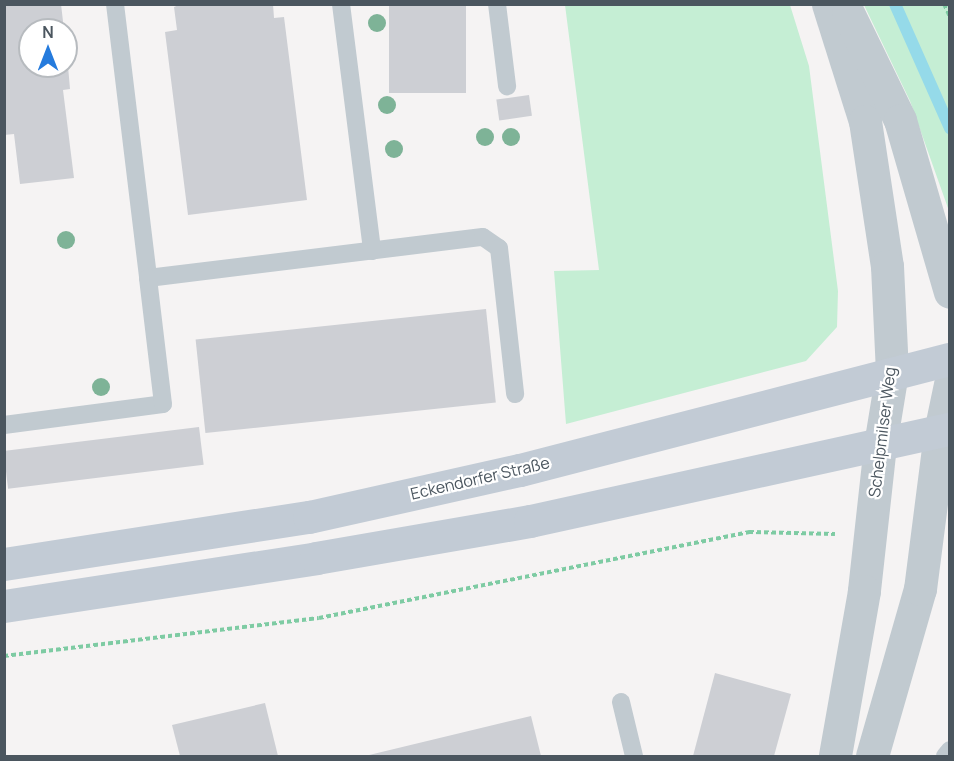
<!DOCTYPE html>
<html>
<head>
<meta charset="utf-8">
<style>
  body { margin:0 }
  #map { position:relative; width:954px; height:761px; overflow:hidden; background:#f5f3f3; font-family:Manrope,sans-serif }
  div>[style] { position:absolute }
  [style*='--x'] { left:calc(var(--x)*1px); top:calc(var(--y)*1px); width:calc(var(--w)*1px); rotate:calc(var(--a)*1deg) }
  .green>* { inset:0; background:#c5eed4 }
  .stream>* { height:12px; margin:-6px; padding:0 6px; transform-origin:6px; border-radius:6px; background:#95dae9 }
  .building>* { inset:0; background:#cdcfd4; transform-origin:0 0 }
  .path>* { height:4px; margin-top:-2px; transform-origin:0; background:repeating-linear-gradient(90deg,#7ecba3 0 4.5px,transparent 0 7.5px) }
  .lane>* { height:18px; margin:-9px; padding:0 9px; transform-origin:9px; border-radius:9px; background:#c1cad0 }
  .street>* { height:33px; margin:-16.5px; padding:0 16.5px; transform-origin:16.5px; border-radius:16.5px; background:#c1cad0 }
  .secondary>* { height:33px; margin:-16.5px; padding:0 16.5px; transform-origin:16.5px; border-radius:16.5px; background:#c2cbd5 }
  .trees>* { width:18px; height:18px; margin:-9px; border-radius:50%; background:#7eb397 }
  span { translate:-50% -50%; white-space:nowrap; text-align:center; line-height:1.15; -webkit-text-stroke:4.5px #fff; paint-order:stroke }
  .street-label { font-size:16px; color:#4b565f }
  .frame { position:absolute; inset:0; border:6px solid #4b565f; pointer-events:none }
  .north { position:absolute; left:18px; top:18px; width:60px; height:60px; box-sizing:border-box; background:#fff; border:2px solid #b7bbbf; border-radius:50%; rotate:0deg; font-size:16px; font-weight:700; line-height:24px; text-align:center; color:#4b565f }
  .north::after { content:''; display:block; margin:auto; width:21px; height:27px; background:#257bdd; clip-path:polygon(50% 0,100% 100%,50% 72%,0 100%) }
</style>
</head>
<body>
<div id="map">
  <div class="green">
    <div style="clip-path:polygon(565px 5px,790px 5px,809px 66px,838px 291px,837px 327px,806px 361px,566px 424px,554px 271px,599px 270px)"></div>
    <div style="clip-path:polygon(864px 5px,949px 5px,949px 211px,910px 101px)"></div>
  </div>
  <div class="stream">
    <div style="--x:895;--y:4;--w:136;--a:66.1"></div>
  </div>
  <div class="building">
    <div style="clip-path:polygon(4px 4px,61px 4px,64px 30px,30px 30px,30px 66px,68px 66px,70px 89px,63px 90px,74px 178px,20px 184px,14px 134px,4px 135px)"></div>
    <div style="clip-path:polygon(181px 4px,273px 4px,274px 18px,284px 17px,307px 200px,188px 215px,165px 32px,177px 30px,174px 7px)"></div>
    <div style="left:389px;top:5px;width:77px;height:88px"></div>
    <div style="left:529px;top:95px;width:21px;height:33px;rotate:82deg"></div>
    <div style="left:486px;top:309px;width:94px;height:292px;rotate:84deg"></div>
    <div style="left:199px;top:427px;width:38px;height:197px;rotate:83deg"></div>
    <div style="clip-path:polygon(715px 673px,791px 694px,774px 756px,693px 756px)"></div>
    <div style="clip-path:polygon(265px 703px,278px 756px,180px 756px,172px 725px)"></div>
    <div style="clip-path:polygon(531px 716px,541px 756px,365px 756px)"></div>
  </div>
  <div class="path">
    <div style="--x:944;--y:4;--w:14;--a:65"></div>
    <div style="--x:4;--y:656;--w:317;--a:-6.9"></div>
    <div style="--x:319;--y:618;--w:439;--a:-11.3"></div>
    <div style="--x:749;--y:532;--w:86;--a:1.3"></div>
  </div>
  <div class="lane">
    <div style="--x:115;--y:4;--w:276;--a:83.1"></div>
    <div style="--x:148;--y:278;--w:337;--a:-7"></div>
    <div style="--x:483;--y:237;--w:19;--a:35"></div>
    <div style="--x:499;--y:248;--w:147;--a:83.7"></div>
    <div style="--x:341;--y:4;--w:249;--a:82.8"></div>
    <div style="--x:497;--y:4;--w:83;--a:83"></div>
    <div style="--x:4;--y:425;--w:160;--a:-7.5"></div>
    <div style="--x:163;--y:404;--w:127;--a:-96.8"></div>
    <div style="--x:621;--y:702;--w:56;--a:76.5"></div>
    <div style="--x:945;--y:756;--w:8;--a:-50"></div>
  </div>
  <div class="street">
    <div style="--x:828;--y:4;--w:123;--a:72.5"></div>
    <div style="--x:865;--y:121;--w:147;--a:81.4"></div>
    <div style="--x:887;--y:266;--w:106;--a:87.3"></div>
    <div style="--x:892;--y:372;--w:74;--a:99.3"></div>
    <div style="--x:880;--y:445;--w:147;--a:96.3"></div>
    <div style="--x:864;--y:591;--w:168;--a:100"></div>
    <div style="--x:848;--y:13;--w:119;--a:64.1"></div>
    <div style="--x:900;--y:120;--w:179;--a:73.8"></div>
    <div style="--x:872;--y:756;--w:174;--a:-74"></div>
    <div style="--x:920;--y:589;--w:158;--a:-82.7"></div>
    <div style="--x:940;--y:432;--w:49;--a:-78.2"></div>
  </div>
  <div class="secondary">
    <div style="--x:4;--y:564;--w:309;--a:-8.8"></div>
    <div style="--x:309;--y:517;--w:216;--a:-12.6"></div>
    <div style="--x:520;--y:470;--w:444;--a:-14.5"></div>
    <div style="--x:4;--y:606;--w:316;--a:-8.7"></div>
    <div style="--x:316;--y:558;--w:217;--a:-9.8"></div>
    <div style="--x:530;--y:521;--w:430;--a:-12.4"></div>
  </div>
  <div class="trees">
    <div style="left:377px;top:23px"></div>
    <div style="left:387px;top:105px"></div>
    <div style="left:485px;top:137px"></div>
    <div style="left:511px;top:137px"></div>
    <div style="left:394px;top:149px"></div>
    <div style="left:66px;top:240px"></div>
    <div style="left:101px;top:387px"></div>
  </div>
  <div class="street-label">
    <span style="left:882px;top:432px;rotate:-83deg">Schelpmilser Weg</span>
    <span style="left:480px;top:478px;rotate:-13deg">Eckendorfer Straße</span>
  </div>
  <div class="frame"></div>
  <div class="north">N</div>
</div>
</body>
</html>
